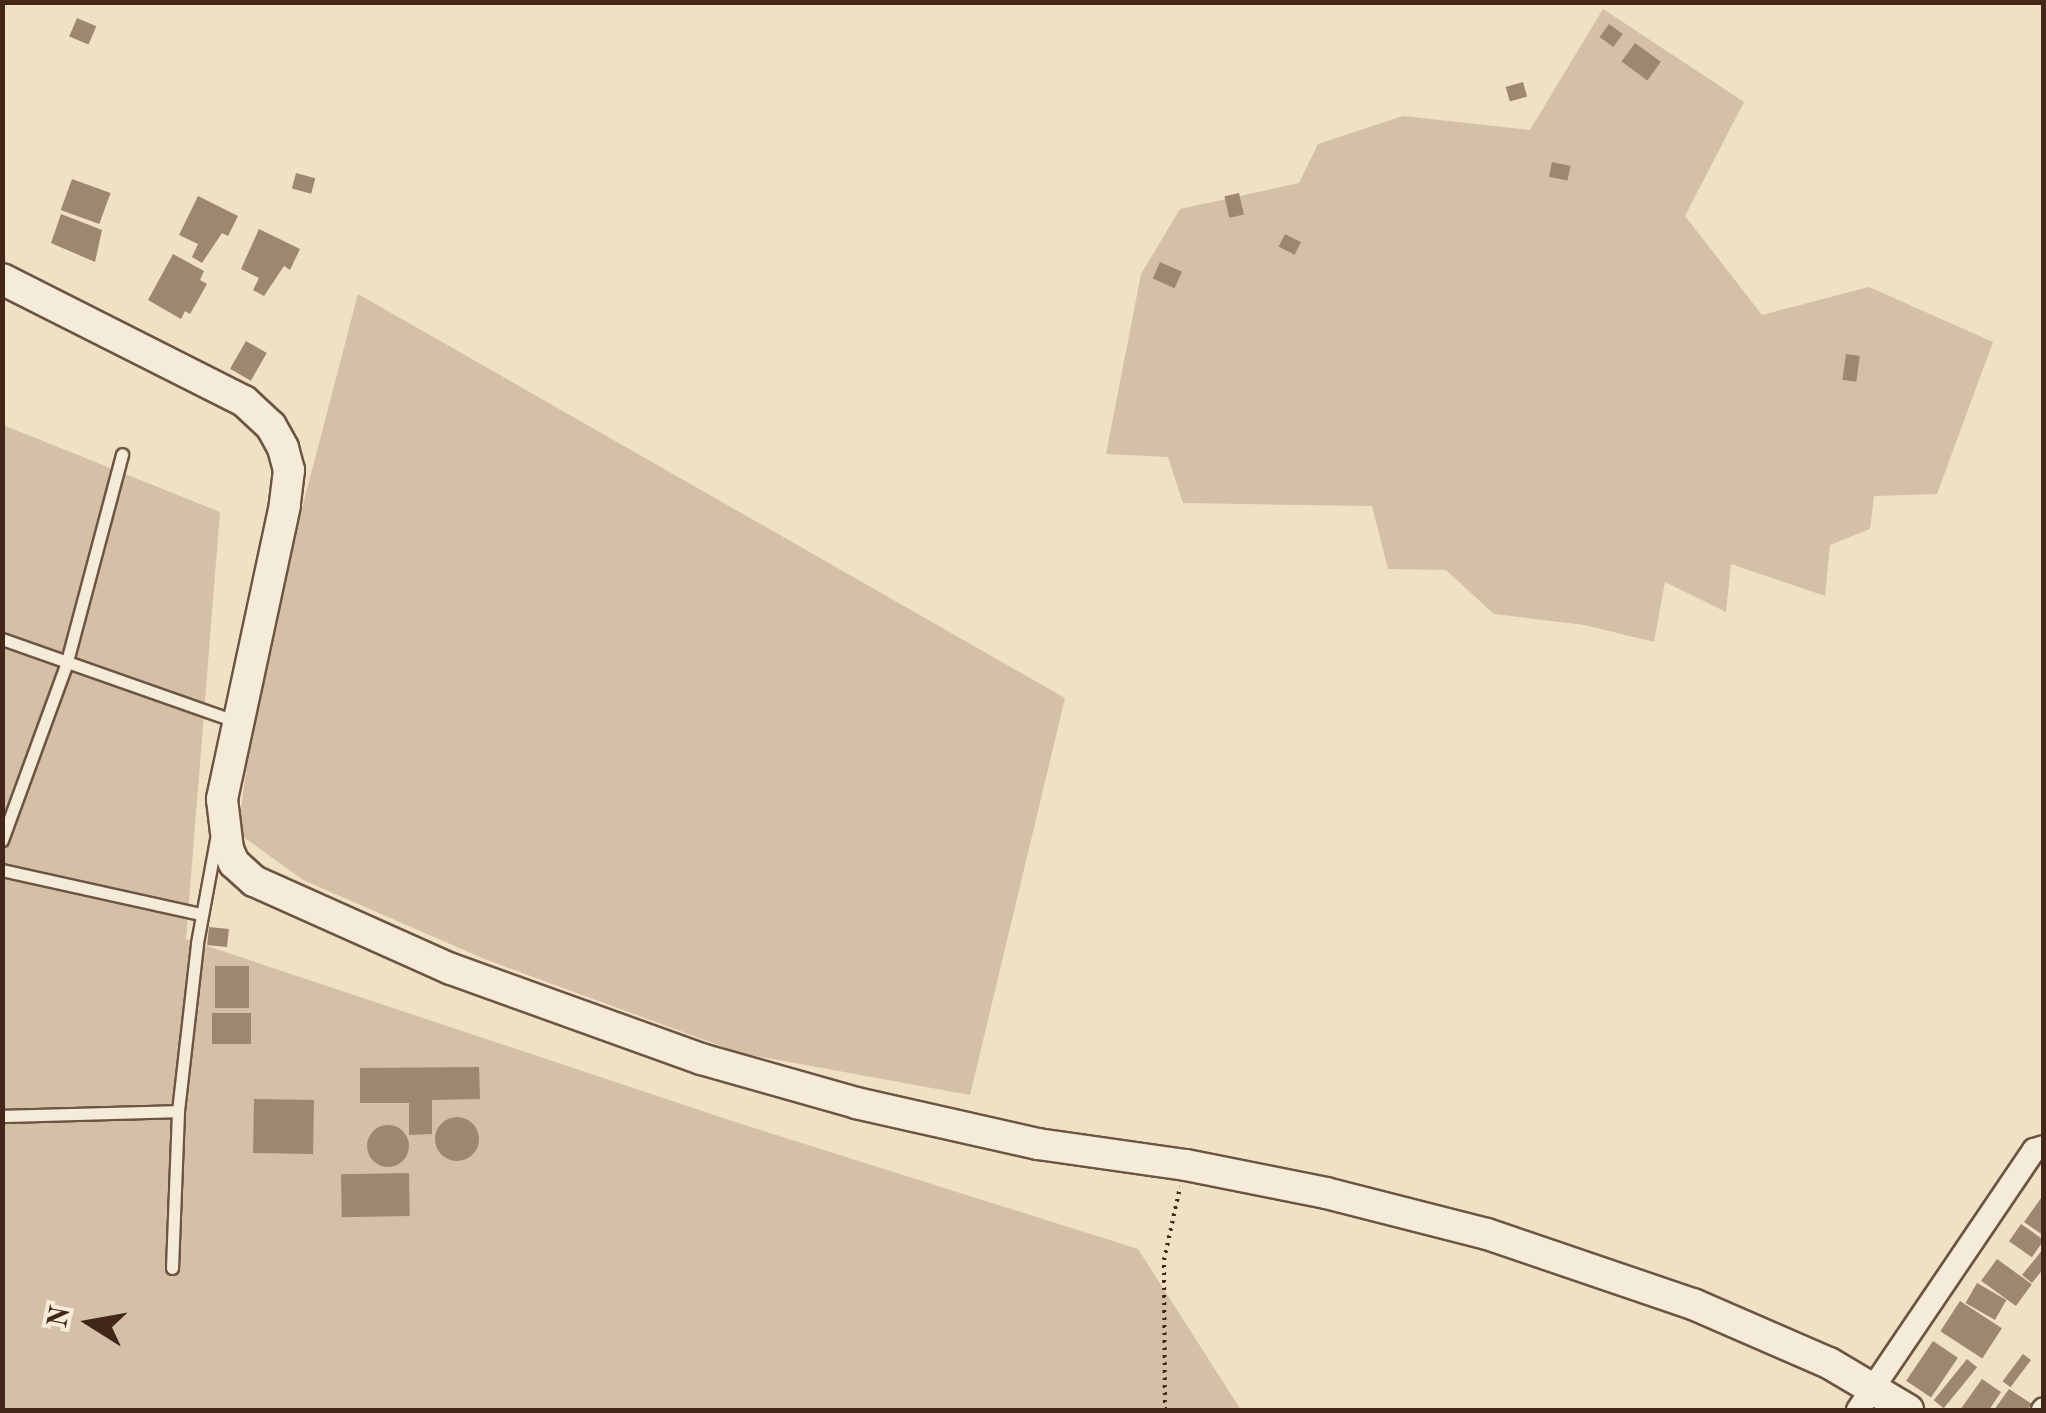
<!DOCTYPE html>
<html>
<head>
<meta charset="utf-8">
<style>
  body { margin:0 }
  #map { position:relative; width:2046px; height:1413px; overflow:hidden; background:#f0e0c4; font-family:"Old Standard TT",serif }
  div>[style] { position:absolute }
  [style*='--x'] { left:calc(var(--x)*1px); top:calc(var(--y)*1px); width:calc(var(--w)*1px); rotate:calc(var(--a)*1deg) }
  .green>* { inset:0; background:#d3c0a7 }
  .building>* { inset:0; background:#9d8771; transform-origin:0 0 }
  .round { border-radius:50% }
  .path>* { height:4px; margin-top:-2px; transform-origin:0; background:repeating-linear-gradient(90deg,#432617 0 2.5px,transparent 0 7.5px) }
  .roads { filter:drop-shadow(2px 0 #6e5442) drop-shadow(-2px 0 #6e5442) drop-shadow(0 2px #6e5442) drop-shadow(0 -2px #6e5442) }
  .lane>* { height:11px; margin:-5.5px; padding:0 5.5px; transform-origin:5.5px; border-radius:5.5px; background:#f5ebd9 }
  .street>* { height:22px; margin:-11px; padding:0 11px; transform-origin:11px; border-radius:11px; background:#f5ebd9 }
  .secondary>* { height:30px; margin:-15px; padding:0 15px; transform-origin:15px; border-radius:15px; background:#f5ebd9 }
  span { translate:-50% -50%; white-space:nowrap; text-align:center; line-height:1.15; -webkit-text-stroke:9px #f5ebd9; paint-order:stroke }
  .frame { position:absolute; inset:0; border:5px solid #432617; pointer-events:none }
  .north { position:absolute; left:40px; top:1273px; width:100px; height:100px; -webkit-text-stroke:8px #f5ebd9; paint-order:stroke; rotate:281deg; font-size:28px; font-weight:700; line-height:40px; text-align:center; color:#432617 }
  .north::after { content:''; display:block; margin:auto; width:35px; height:45px; background:#432617; clip-path:polygon(50% 0,100% 100%,50% 72%,0 100%) }
</style>
</head>
<body>
<div id="map">
  <div class="green">
    <div style="clip-path:polygon(1603px 9px,1744px 102px,1685px 216px,1762px 315px,1869px 287px,1993px 342px,1937px 494px,1874px 496px,1870px 529px,1830px 545px,1825px 596px,1731px 564px,1726px 612px,1665px 582px,1654px 642px,1585px 625px,1494px 614px,1446px 570px,1388px 569px,1372px 506px,1183px 503px,1168px 457px,1106px 454px,1141px 274px,1180px 209px,1299px 183px,1318px 144px,1403px 116px,1530px 130px)"></div>
    <div style="clip-path:polygon(358px 294px,1065px 698px,970px 1095px,740px 1053px,487px 960px,303px 880px,238px 833px,258px 677px)"></div>
    <div style="clip-path:polygon(3px 425px,220px 512px,186px 939px,732px 1121px,1138px 1249px,1241px 1410px,3px 1410px)"></div>
  </div>
  <div class="building">
    <div style="left:77px;top:18px;width:21px;height:20px;rotate:23deg"></div>
    <div style="left:1609px;top:24px;width:17px;height:16px;rotate:36deg"></div>
    <div style="left:1635px;top:43px;width:32px;height:23px;rotate:36deg"></div>
    <div style="left:1523px;top:82px;width:15px;height:18px;rotate:74deg"></div>
    <div style="left:1552px;top:162px;width:19px;height:15px;rotate:12deg"></div>
    <div style="left:296px;top:173px;width:20px;height:16px;rotate:15deg"></div>
    <div style="left:72px;top:179px;width:41px;height:33px;rotate:20deg"></div>
    <div style="left:1239px;top:193px;width:22px;height:15px;rotate:77deg"></div>
    <div style="clip-path:polygon(198px 196px,238px 216px,228px 236px,222px 233px,202px 263px,192px 257px,198px 244px,179px 235px)"></div>
    <div style="clip-path:polygon(61px 214px,102px 230px,95px 262px,51px 243px)"></div>
    <div style="clip-path:polygon(259px 229px,300px 249px,290px 270px,284px 266px,264px 296px,253px 290px,259px 278px,241px 269px)"></div>
    <div style="left:1285px;top:234px;width:18px;height:14px;rotate:27deg"></div>
    <div style="clip-path:polygon(173px 254px,204px 271px,200px 280px,207px 284px,190px 314px,185px 311px,181px 319px,148px 300px)"></div>
    <div style="left:1160px;top:262px;width:24px;height:18px;rotate:24deg"></div>
    <div style="left:246px;top:341px;width:24px;height:32px;rotate:30deg"></div>
    <div style="left:1846px;top:354px;width:14px;height:26px;rotate:8deg"></div>
    <div style="left:209px;top:927px;width:20px;height:18px;rotate:6deg"></div>
    <div style="left:249px;top:966px;width:42px;height:34px;rotate:90deg"></div>
    <div style="left:212px;top:1013px;width:39px;height:31px"></div>
    <div style="clip-path:polygon(479px 1067px,480px 1099px,432px 1100px,432px 1134px,409px 1135px,409px 1103px,360px 1103px,360px 1068px)"></div>
    <div style="left:254px;top:1099px;width:60px;height:54px;rotate:1deg"></div>
    <div class="round" style="left:435px;top:1117px;width:44px;height:44px"></div>
    <div class="round" style="left:367px;top:1125px;width:42px;height:42px"></div>
    <div style="left:409px;top:1173px;width:43px;height:68px;rotate:89deg"></div>
    <div style="clip-path:polygon(2044px 1194px,2044px 1236px,2024px 1222px)"></div>
    <div style="left:2021px;top:1224px;width:28px;height:21px;rotate:35deg"></div>
    <div style="clip-path:polygon(2044px 1248px,2044px 1268px,2032px 1283px,2022px 1275px)"></div>
    <div style="left:1997px;top:1259px;width:43px;height:27px;rotate:36deg"></div>
    <div style="left:1977px;top:1283px;width:34px;height:23px;rotate:30deg"></div>
    <div style="left:1960px;top:1301px;width:50px;height:36px;rotate:33deg"></div>
    <div style="left:1933px;top:1341px;width:30px;height:48px;rotate:34deg"></div>
    <div style="left:2023px;top:1354px;width:10px;height:34px;rotate:37deg"></div>
    <div style="left:1967px;top:1359px;width:13px;height:53px;rotate:39deg"></div>
    <div style="clip-path:polygon(1982px 1379px,2001px 1392px,1989px 1410px,1960px 1410px)"></div>
    <div style="clip-path:polygon(2009px 1389px,2032px 1404px,2027px 1410px,1994px 1410px)"></div>
  </div>
  <div class="path">
    <div style="--x:1165;--y:1410;--w:150;--a:-90.4"></div>
    <div style="--x:1164;--y:1260;--w:75;--a:-77.6"></div>
  </div>
  <div class="roads">
    <div class="lane">
      <div style="--x:2;--y:639;--w:247;--a:19.4"></div>
      <div style="--x:2;--y:840;--w:186;--a:-69.9"></div>
      <div style="--x:66;--y:665;--w:218;--a:-75.1"></div>
      <div style="--x:2;--y:870;--w:204;--a:12.5"></div>
      <div style="--x:2;--y:1116;--w:176;--a:-1.6"></div>
      <div style="--x:172;--y:1268;--w:157;--a:-87.8"></div>
      <div style="--x:178;--y:1111;--w:169;--a:-83.5"></div>
      <div style="--x:197;--y:943;--w:106;--a:-79.6"></div>
    </div>
    <div class="street">
      <div style="--x:1858;--y:1410;--w:314;--a:-55.9"></div>
      <div style="--x:2034;--y:1150;--w:10;--a:-17"></div>
      <div style="--x:2043;--y:1410;--w:1;--a:-45"></div>
    </div>
    <div class="secondary">
      <div style="--x:2;--y:279;--w:271;--a:26.8"></div>
      <div style="--x:244;--y:401;--w:37;--a:43"></div>
      <div style="--x:271;--y:426;--w:25;--a:61"></div>
      <div style="--x:283;--y:448;--w:23;--a:75"></div>
      <div style="--x:289;--y:470;--w:35;--a:97"></div>
      <div style="--x:285;--y:505;--w:301;--a:102.1"></div>
      <div style="--x:222;--y:799;--w:50;--a:83.2"></div>
      <div style="--x:228;--y:849;--w:15;--a:67"></div>
      <div style="--x:234;--y:863;--w:27;--a:42"></div>
      <div style="--x:254;--y:881;--w:216;--a:24.1"></div>
      <div style="--x:451;--y:969;--w:266;--a:19.8"></div>
      <div style="--x:701;--y:1059;--w:161;--a:15.8"></div>
      <div style="--x:856;--y:1103;--w:187;--a:12.7"></div>
      <div style="--x:1038;--y:1144;--w:149;--a:8.1"></div>
      <div style="--x:1186;--y:1165;--w:143;--a:11.3"></div>
      <div style="--x:1326;--y:1193;--w:166;--a:14.3"></div>
      <div style="--x:1487;--y:1234;--w:218;--a:18.8"></div>
      <div style="--x:1693;--y:1304;--w:148;--a:23.5"></div>
      <div style="--x:1829;--y:1363;--w:92;--a:30.7"></div>
    </div>
  </div>
  <div class="frame"></div>
  <div class="north">N</div>
</div>
</body>
</html>
